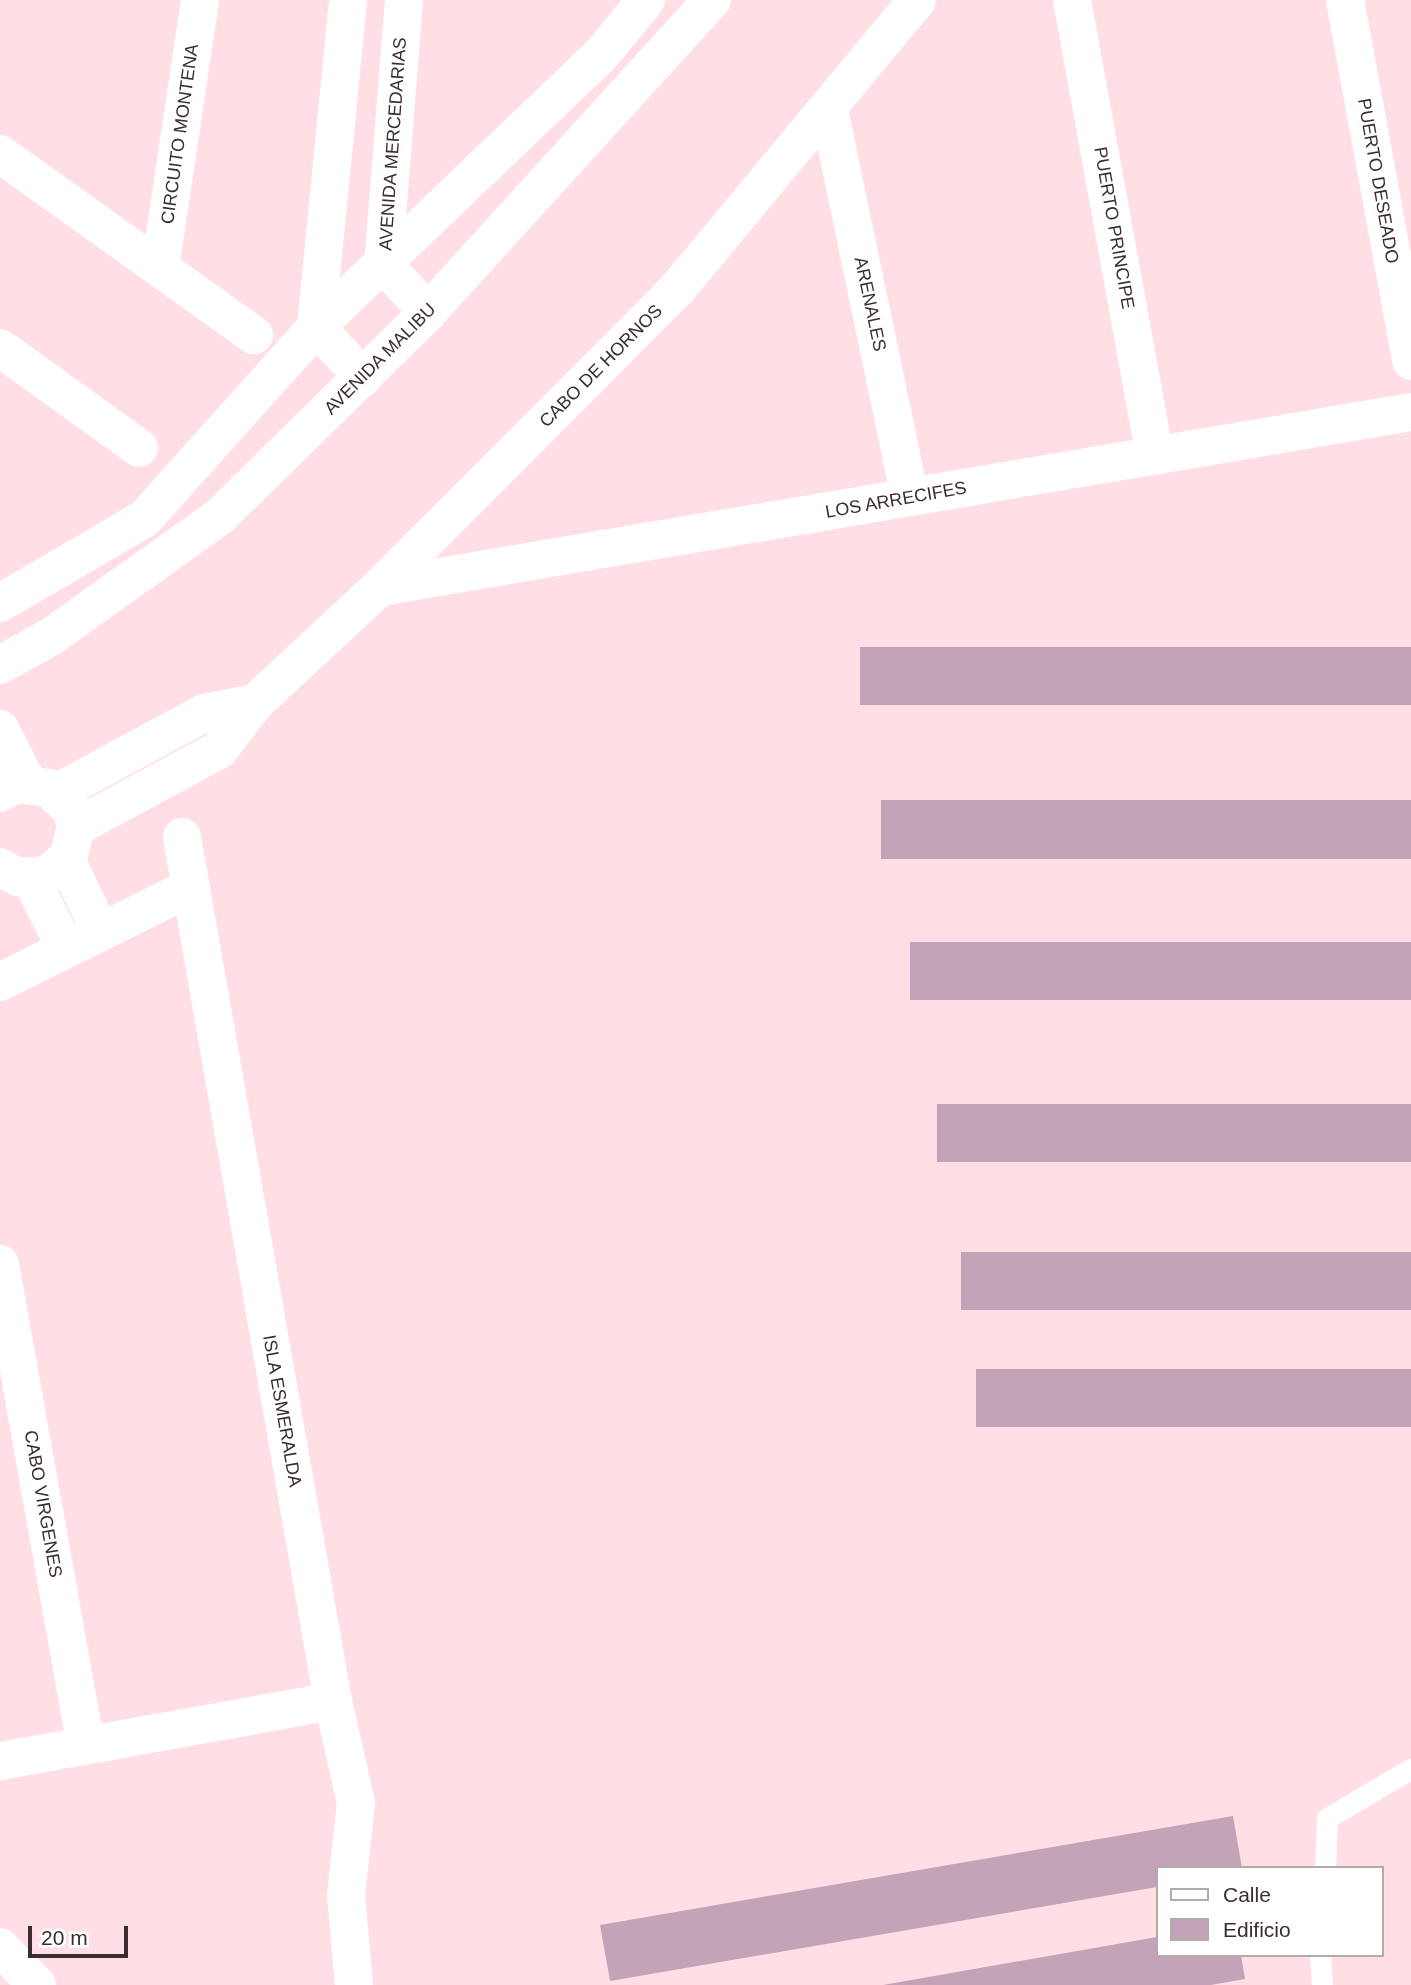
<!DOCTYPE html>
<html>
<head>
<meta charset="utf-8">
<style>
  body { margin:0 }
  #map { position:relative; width:1411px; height:1985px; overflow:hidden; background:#ffdee6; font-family:Arial,sans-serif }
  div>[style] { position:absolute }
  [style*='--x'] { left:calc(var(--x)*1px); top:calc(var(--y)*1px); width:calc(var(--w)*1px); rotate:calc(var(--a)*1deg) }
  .building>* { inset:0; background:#c3a3b7; transform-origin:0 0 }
  .service>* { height:21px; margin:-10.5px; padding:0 10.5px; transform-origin:10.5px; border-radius:10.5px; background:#fff }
  .minor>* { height:38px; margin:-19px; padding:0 19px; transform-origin:19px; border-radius:19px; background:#fff }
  span { translate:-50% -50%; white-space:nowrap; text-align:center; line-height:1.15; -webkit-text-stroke:7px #fff; paint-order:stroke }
  .street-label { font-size:18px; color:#3b2c30 }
  .legend { position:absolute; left:1156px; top:1866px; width:228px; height:91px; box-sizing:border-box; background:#fff; border:2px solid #b1abac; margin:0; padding:9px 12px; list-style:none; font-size:21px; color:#3b2c30 }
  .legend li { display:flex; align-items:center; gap:14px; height:35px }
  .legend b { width:35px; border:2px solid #b1abac }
  .scale { position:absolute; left:28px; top:1926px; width:100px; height:32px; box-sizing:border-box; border:4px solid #3b2c30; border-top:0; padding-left:9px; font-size:21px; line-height:24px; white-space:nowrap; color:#3b2c30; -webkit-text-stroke:5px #fff; paint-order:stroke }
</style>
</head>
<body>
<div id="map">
  <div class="building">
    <div style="left:1411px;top:647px;width:58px;height:551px;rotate:90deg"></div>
    <div style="left:1411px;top:800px;width:59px;height:530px;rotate:90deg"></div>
    <div style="left:1411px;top:942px;width:58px;height:501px;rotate:90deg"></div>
    <div style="left:1411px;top:1104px;width:58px;height:474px;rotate:90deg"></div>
    <div style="left:1411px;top:1252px;width:58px;height:450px;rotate:90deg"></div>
    <div style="left:1411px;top:1369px;width:58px;height:435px;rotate:90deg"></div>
    <div style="clip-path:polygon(1233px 1816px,1242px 1868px,1157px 1868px,1157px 1887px,610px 1981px,600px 1925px)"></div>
    <div style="clip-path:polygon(1157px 1937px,1157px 1955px,1241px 1955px,1245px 1979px,1211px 1985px,883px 1985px)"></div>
  </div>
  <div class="service">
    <div style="--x:1325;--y:1868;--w:50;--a:-87.7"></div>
    <div style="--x:1327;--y:1818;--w:97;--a:-30.3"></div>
    <div style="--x:1320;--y:1955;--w:30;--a:86"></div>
  </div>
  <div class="minor">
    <div style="--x:404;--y:0;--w:265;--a:94.5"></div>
    <div style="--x:383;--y:264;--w:66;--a:46.8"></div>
    <div style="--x:1072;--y:0;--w:463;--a:79.7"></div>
    <div style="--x:1345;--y:0;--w:367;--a:79.6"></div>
    <div style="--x:829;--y:110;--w:395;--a:78.2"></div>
    <div style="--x:0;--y:154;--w:312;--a:35.5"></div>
    <div style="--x:160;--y:268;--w:271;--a:-81.5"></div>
    <div style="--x:316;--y:327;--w:329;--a:-84.4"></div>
    <div style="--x:316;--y:327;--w:69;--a:46.8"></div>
    <div style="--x:0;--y:348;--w:171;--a:35.7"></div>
    <div style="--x:380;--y:587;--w:1046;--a:-9.63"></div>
    <div style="--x:0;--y:603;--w:167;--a:-30.3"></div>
    <div style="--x:144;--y:519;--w:258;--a:-48.1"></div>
    <div style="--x:316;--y:327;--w:393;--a:-43.7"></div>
    <div style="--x:600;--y:56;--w:72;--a:-50.6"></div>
    <div style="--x:0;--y:665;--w:60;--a:-29.1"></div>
    <div style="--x:52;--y:636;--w:206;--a:-35.5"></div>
    <div style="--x:220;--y:516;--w:291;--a:-44.4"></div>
    <div style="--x:428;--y:312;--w:422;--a:-47.7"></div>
    <div style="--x:255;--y:703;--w:171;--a:-42.9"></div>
    <div style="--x:380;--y:587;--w:422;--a:-45.1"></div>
    <div style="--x:678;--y:288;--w:374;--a:-50.3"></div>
    <div style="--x:0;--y:729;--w:62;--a:63"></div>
    <div style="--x:0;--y:793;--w:19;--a:-28"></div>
    <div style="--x:17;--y:784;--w:32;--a:7"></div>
    <div style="--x:49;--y:788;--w:33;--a:45"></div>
    <div style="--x:72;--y:811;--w:16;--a:76"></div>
    <div style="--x:76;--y:827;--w:30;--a:104"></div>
    <div style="--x:69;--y:856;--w:29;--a:139"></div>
    <div style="--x:47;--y:875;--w:29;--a:176"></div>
    <div style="--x:18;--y:877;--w:21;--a:-151"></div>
    <div style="--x:56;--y:793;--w:168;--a:-28.4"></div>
    <div style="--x:204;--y:713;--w:52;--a:-11.1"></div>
    <div style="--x:255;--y:703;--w:59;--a:127.5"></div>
    <div style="--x:219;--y:750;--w:162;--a:151.7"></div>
    <div style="--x:182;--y:837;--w:877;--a:80.09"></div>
    <div style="--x:333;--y:1701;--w:105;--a:77.3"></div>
    <div style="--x:356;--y:1803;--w:93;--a:96.2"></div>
    <div style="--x:346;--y:1895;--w:90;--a:84.9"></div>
    <div style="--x:66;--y:860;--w:80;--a:64.1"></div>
    <div style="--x:30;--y:877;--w:80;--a:63.4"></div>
    <div style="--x:0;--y:982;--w:213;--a:-26.4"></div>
    <div style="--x:0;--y:1264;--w:489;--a:79.9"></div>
    <div style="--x:0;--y:1761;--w:338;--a:-10.2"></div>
    <div style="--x:0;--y:1947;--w:53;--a:45.8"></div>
  </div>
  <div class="street-label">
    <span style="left:180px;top:134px;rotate:-82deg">CIRCUITO MONTENA</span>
    <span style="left:393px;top:144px;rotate:-86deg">AVENIDA MERCEDARIAS</span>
    <span style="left:1378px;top:181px;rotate:80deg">PUERTO DESEADO</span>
    <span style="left:1114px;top:228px;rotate:80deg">PUERTO PRINCIPE</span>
    <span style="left:870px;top:304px;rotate:78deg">ARENALES</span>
    <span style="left:380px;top:359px;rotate:-45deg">AVENIDA MALIBU</span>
    <span style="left:601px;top:366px;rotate:-45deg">CABO DE HORNOS</span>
    <span style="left:896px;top:500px;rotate:-10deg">LOS ARRECIFES</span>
    <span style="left:282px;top:1411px;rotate:80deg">ISLA ESMERALDA</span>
    <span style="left:43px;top:1504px;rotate:80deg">CABO VIRGENES</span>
  </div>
  <ul class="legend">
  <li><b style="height:9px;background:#fff"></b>Calle</li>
  <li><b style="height:19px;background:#c3a3b7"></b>Edificio</li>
  </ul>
  <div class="scale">20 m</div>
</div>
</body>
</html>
